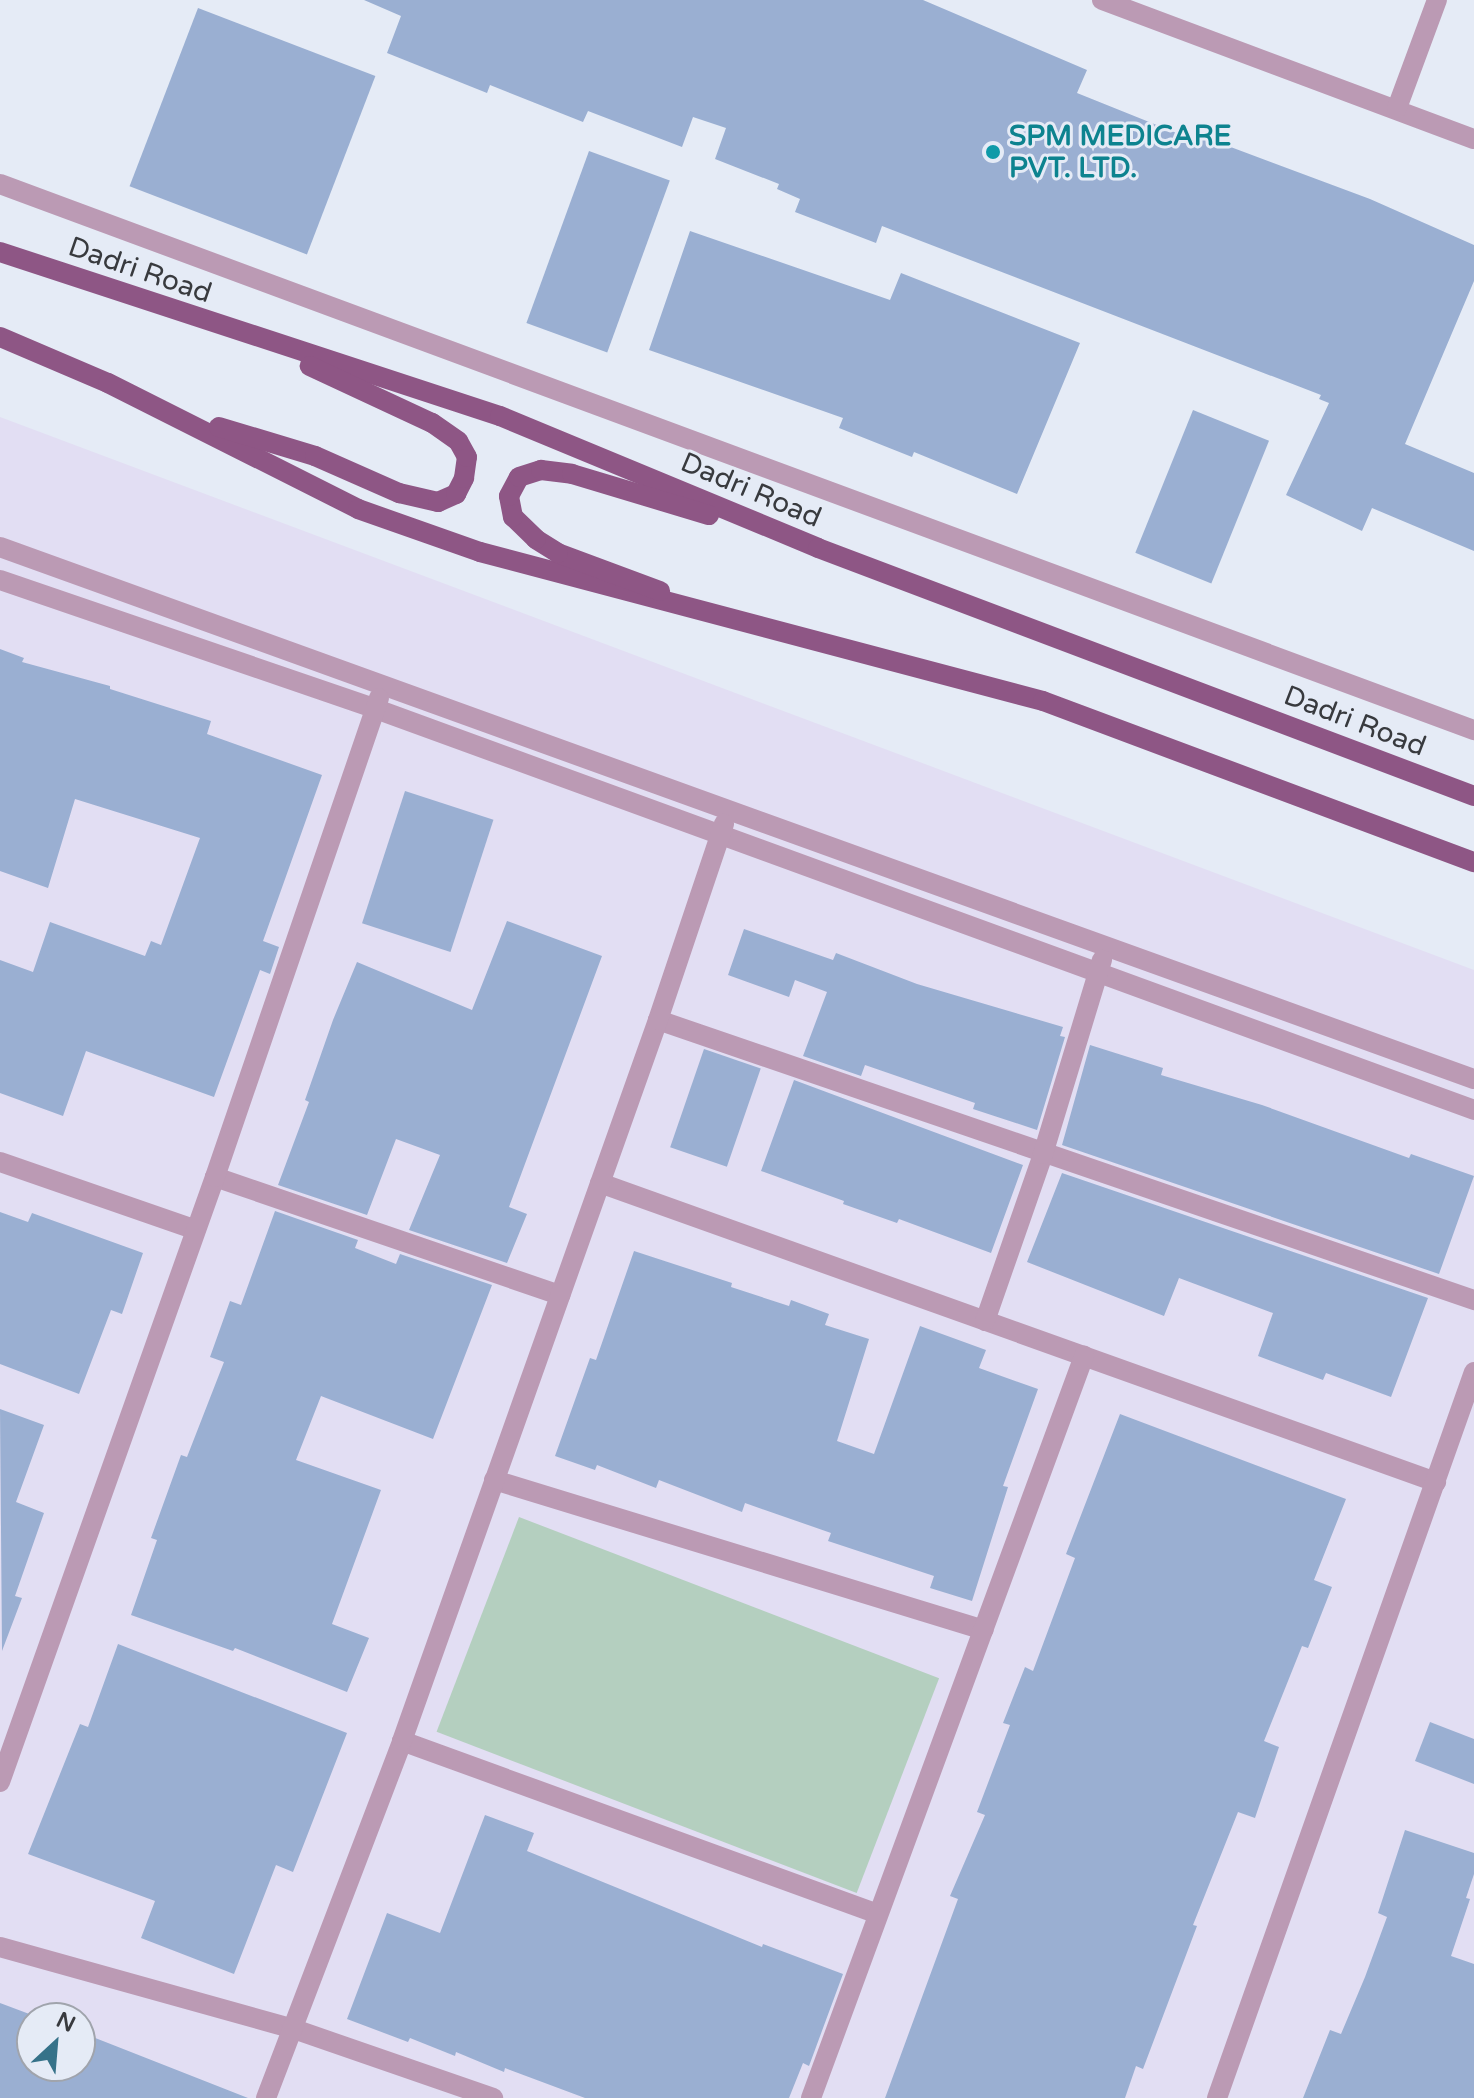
<!DOCTYPE html>
<html>
<head>
<meta charset="utf-8">
<style>
  body { margin:0 }
  #map { position:relative; width:1474px; height:2098px; overflow:hidden; background:#e5ebf6; font-family:"Varela Round",sans-serif }
  div>[style] { position:absolute }
  [style*='--x'] { left:calc(var(--x)*1px); top:calc(var(--y)*1px); width:calc(var(--w)*1px); rotate:calc(var(--a)*1deg) }
  .industrial>* { inset:0; background:#e2def3 }
  .green>* { inset:0; background:#b4cfbf; transform-origin:0 0 }
  .building>* { inset:0; background:#9aafd2; transform-origin:0 0 }
  .minor>* { height:20px; margin:-10px; padding:0 10px; transform-origin:10px; border-radius:10px; background:#bb9ab4 }
  .major>* { height:20px; margin:-10px; padding:0 10px; transform-origin:10px; border-radius:10px; background:#8e5685 }
  .dots>* { width:22px; height:22px; translate:-50% -50%; box-sizing:border-box; border:4px solid #e5ebf6; border-radius:50% }
  span { translate:-50% -50%; white-space:nowrap; text-align:center; line-height:1.15; -webkit-text-stroke:6px #e5ebf6; paint-order:stroke }
  .culture-label { font-size:28px; color:#0d838f; font-weight:700 }
  .left { translate:0 -50%; text-align:left }
  .street-label { font-size:28px; color:#383a3e }
  .north { position:absolute; left:16px; top:2002px; width:80px; height:80px; box-sizing:border-box; background:#e5ebf6; border:2px solid #a0a4ac; border-radius:50%; rotate:26deg; font-size:22px; font-weight:700; line-height:32px; text-align:center; color:#383a3e }
  .north::after { content:''; display:block; margin:auto; width:28px; height:36px; background:#367289; clip-path:polygon(50% 0,100% 100%,50% 72%,0 100%) }
</style>
</head>
<body>
<div id="map">
  <div class="industrial">
    <div style="clip-path:polygon(evenodd,0 417px,1474px 970px,1474px 2098px,0 2098px,0 417px,32px 2018px,80px 2018px,80px 2066px,32px 2066px,32px 2018px)"></div>
  </div>
  <div class="green">
    <div style="left:519px;top:1517px;width:450px;height:230px;rotate:21deg"></div>
  </div>
  <div class="building">
    <div style="clip-path:polygon(364px 0,923px 0,1087px 70px,1077px 93px,1194px 140px,1196px 134px,1370px 199px,1474px 245px,1474px 281px,1405px 444px,1474px 473px,1474px 551px,1372px 508px,1362px 531px,1286px 495px,1329px 403px,1319px 399px,1321px 395px,882px 226px,876px 243px,795px 212px,800px 199px,777px 189px,779px 184px,715px 159px,726px 128px,693px 117px,682px 147px,588px 111px,583px 122px,490px 85px,487px 93px,387px 53px,401px 16px)"></div>
    <div style="left:198px;top:8px;width:190px;height:191px;rotate:21deg"></div>
    <div style="left:589px;top:151px;width:86px;height:183px;rotate:20deg"></div>
    <div style="clip-path:polygon(690px 231px,890px 300px,901px 273px,1080px 343px,1017px 494px,914px 452px,912px 457px,839px 428px,843px 418px,649px 350px)"></div>
    <div style="left:1193px;top:410px;width:82px;height:154px;rotate:22deg"></div>
    <div style="clip-path:polygon(0 649px,24px 658px,22px 662px,110px 686px,110px 689px,211px 721px,207px 734px,322px 775px,263px 941px,279px 947px,270px 974px,260px 970px,214px 1097px,86px 1051px,63px 1116px,0 1093px,0 960px,33px 972px,50px 922px,145px 956px,151px 941px,161px 945px,200px 838px,75px 799px,48px 888px,0 871px)"></div>
    <div style="left:405px;top:791px;width:93px;height:139px;rotate:18deg"></div>
    <div style="clip-path:polygon(507px 921px,602px 956px,509px 1207px,527px 1214px,507px 1263px,409px 1230px,440px 1155px,396px 1139px,367px 1215px,278px 1185px,309px 1102px,305px 1100px,333px 1020px,357px 962px,472px 1010px)"></div>
    <div style="clip-path:polygon(744px 929px,833px 960px,836px 953px,917px 984px,1063px 1027px,1060px 1036px,1065px 1037px,1037px 1130px,973px 1109px,975px 1103px,865px 1065px,861px 1076px,803px 1056px,827px 992px,795px 980px,789px 997px,728px 975px)"></div>
    <div style="clip-path:polygon(1090px 1045px,1163px 1068px,1161px 1075px,1262px 1105px,1409px 1158px,1411px 1154px,1474px 1176px,1439px 1274px,1062px 1145px)"></div>
    <div style="left:704px;top:1049px;width:60px;height:104px;rotate:19deg"></div>
    <div style="clip-path:polygon(794px 1080px,1023px 1165px,991px 1253px,899px 1219px,897px 1223px,843px 1204px,844px 1201px,761px 1171px)"></div>
    <div style="clip-path:polygon(1062px 1173px,1428px 1298px,1391px 1397px,1326px 1373px,1323px 1380px,1258px 1356px,1273px 1313px,1179px 1278px,1164px 1316px,1027px 1262px)"></div>
    <div style="clip-path:polygon(275px 1211px,358px 1240px,355px 1248px,396px 1264px,400px 1254px,492px 1285px,433px 1439px,321px 1396px,296px 1460px,381px 1490px,332px 1624px,369px 1638px,347px 1692px,235px 1648px,233px 1651px,131px 1615px,157px 1540px,151px 1538px,181px 1455px,187px 1457px,224px 1362px,210px 1357px,230px 1301px,241px 1305px)"></div>
    <div style="clip-path:polygon(0 1212px,28px 1222px,32px 1213px,143px 1253px,122px 1314px,111px 1310px,79px 1394px,0 1364px)"></div>
    <div style="clip-path:polygon(634px 1251px,732px 1283px,731px 1287px,789px 1306px,791px 1300px,829px 1314px,825px 1325px,869px 1339px,837px 1441px,874px 1454px,920px 1326px,986px 1350px,979px 1368px,1038px 1389px,1003px 1486px,1008px 1487px,972px 1601px,930px 1588px,934px 1576px,828px 1541px,831px 1533px,745px 1503px,742px 1512px,659px 1480px,656px 1488px,597px 1465px,595px 1470px,555px 1456px,590px 1358px,596px 1360px)"></div>
    <div style="clip-path:polygon(0 1409px,44px 1425px,16px 1502px,44px 1513px,15px 1596px,22px 1598px,2px 1651px)"></div>
    <div style="clip-path:polygon(1120px 1414px,1346px 1499px,1314px 1580px,1332px 1587px,1308px 1648px,1302px 1646px,1264px 1741px,1279px 1747px,1255px 1818px,1238px 1812px,1193px 1925px,1197px 1926px,1143px 2069px,1136px 2066px,1125px 2098px,885px 2098px,958px 1899px,950px 1896px,985px 1815px,977px 1812px,1010px 1725px,1003px 1723px,1025px 1667px,1033px 1671px,1075px 1558px,1066px 1554px)"></div>
    <div style="clip-path:polygon(118px 1644px,347px 1733px,293px 1872px,276px 1865px,234px 1974px,141px 1938px,155px 1901px,28px 1854px,80px 1724px,88px 1727px)"></div>
    <div style="clip-path:polygon(1430px 1722px,1474px 1739px,1474px 1784px,1415px 1761px)"></div>
    <div style="clip-path:polygon(485px 1815px,534px 1833px,527px 1851px,762px 1947px,763px 1944px,843px 1974px,809px 2066px,803px 2063px,789px 2098px,585px 2098px,505px 2068px,504px 2072px,456px 2052px,455px 2056px,410px 2038px,408px 2042px,347px 2019px,387px 1913px,440px 1933px)"></div>
    <div style="clip-path:polygon(1405px 1830px,1474px 1853px,1474px 1874px,1466px 1898px,1470px 1899px,1451px 1956px,1474px 1964px,1474px 2098px,1303px 2098px,1330px 2030px,1341px 2034px,1365px 1977px,1387px 1917px,1378px 1913px)"></div>
    <div style="clip-path:polygon(0 2003px,32px 2015px,32px 2066px,80px 2066px,80px 2032px,248px 2098px,0 2098px)"></div>
  </div>
  <div class="minor">
    <div style="--x:1102;--y:0;--w:397;--a:20.5"></div>
    <div style="--x:1397;--y:108;--w:115;--a:-69.7"></div>
    <div style="--x:0;--y:184;--w:1572;--a:20.33"></div>
    <div style="--x:0;--y:547;--w:1567;--a:19.85"></div>
    <div style="--x:0;--y:580;--w:398;--a:18.9"></div>
    <div style="--x:376;--y:709;--w:1169;--a:20.06"></div>
    <div style="--x:658;--y:1020;--w:863;--a:18.94"></div>
    <div style="--x:0;--y:1162;--w:207;--a:19.1"></div>
    <div style="--x:215;--y:1177;--w:365;--a:18.9"></div>
    <div style="--x:600;--y:1183;--w:888;--a:19.68"></div>
    <div style="--x:985;--y:1321;--w:177;--a:-70.8"></div>
    <div style="--x:1043;--y:1154;--w:203;--a:-73.1"></div>
    <div style="--x:494;--y:1480;--w:512;--a:17.02"></div>
    <div style="--x:402;--y:1741;--w:506;--a:19.97"></div>
    <div style="--x:0;--y:1782;--w:642;--a:-70.44"></div>
    <div style="--x:215;--y:1177;--w:506;--a:-71.1"></div>
    <div style="--x:0;--y:1947;--w:302;--a:15.6"></div>
    <div style="--x:291;--y:2028;--w:214;--a:19.1"></div>
    <div style="--x:266;--y:2098;--w:382;--a:-69.1"></div>
    <div style="--x:402;--y:1741;--w:765;--a:-70.45"></div>
    <div style="--x:658;--y:1020;--w:207;--a:-71.4"></div>
    <div style="--x:811;--y:2098;--w:791;--a:-69.8"></div>
    <div style="--x:1217;--y:2098;--w:770;--a:-70.51"></div>
  </div>
  <div class="major">
    <div style="--x:0;--y:252;--w:526;--a:18.16"></div>
    <div style="--x:500;--y:416;--w:344;--a:22.5"></div>
    <div style="--x:818;--y:548;--w:701;--a:20.71"></div>
    <div style="--x:0;--y:337;--w:117;--a:23.1"></div>
    <div style="--x:108;--y:383;--w:280;--a:26.7"></div>
    <div style="--x:358;--y:509;--w:129;--a:19.4"></div>
    <div style="--x:480;--y:552;--w:582;--a:14.82"></div>
    <div style="--x:1043;--y:701;--w:460;--a:20.5"></div>
    <div style="--x:219;--y:427;--w:100;--a:16.8"></div>
    <div style="--x:315;--y:456;--w:92;--a:23.8"></div>
    <div style="--x:399;--y:493;--w:40;--a:13"></div>
    <div style="--x:438;--y:502;--w:20;--a:-24"></div>
    <div style="--x:456;--y:494;--w:18;--a:-63"></div>
    <div style="--x:464;--y:478;--w:21;--a:-82"></div>
    <div style="--x:467;--y:457;--w:18;--a:-119"></div>
    <div style="--x:458;--y:441;--w:32;--a:-145"></div>
    <div style="--x:432;--y:423;--w:135;--a:-155"></div>
    <div style="--x:660;--y:591;--w:109;--a:-159.6"></div>
    <div style="--x:558;--y:553;--w:26;--a:-148"></div>
    <div style="--x:536;--y:539;--w:32;--a:-136"></div>
    <div style="--x:513;--y:517;--w:21;--a:-101"></div>
    <div style="--x:509;--y:496;--w:21;--a:-62"></div>
    <div style="--x:519;--y:477;--w:23;--a:-18"></div>
    <div style="--x:541;--y:470;--w:31;--a:7"></div>
    <div style="--x:572;--y:474;--w:143;--a:16.7"></div>
  </div>
  <div class="dots">
    <div style="left:993px;top:152px;background:#0f9aa8"></div>
  </div>
  <div class="culture-label">
    <span class="left" style="left:1009px;top:152px">SPM MEDICARE<br>PVT. LTD.</span>
  </div>
  <div class="street-label">
    <span style="left:140px;top:270px;rotate:19deg">Dadri Road</span>
    <span style="left:751px;top:490px;rotate:23deg">Dadri Road</span>
    <span style="left:1355px;top:721px;rotate:21deg">Dadri Road</span>
  </div>
  <div class="north">N</div>
</div>
</body>
</html>
